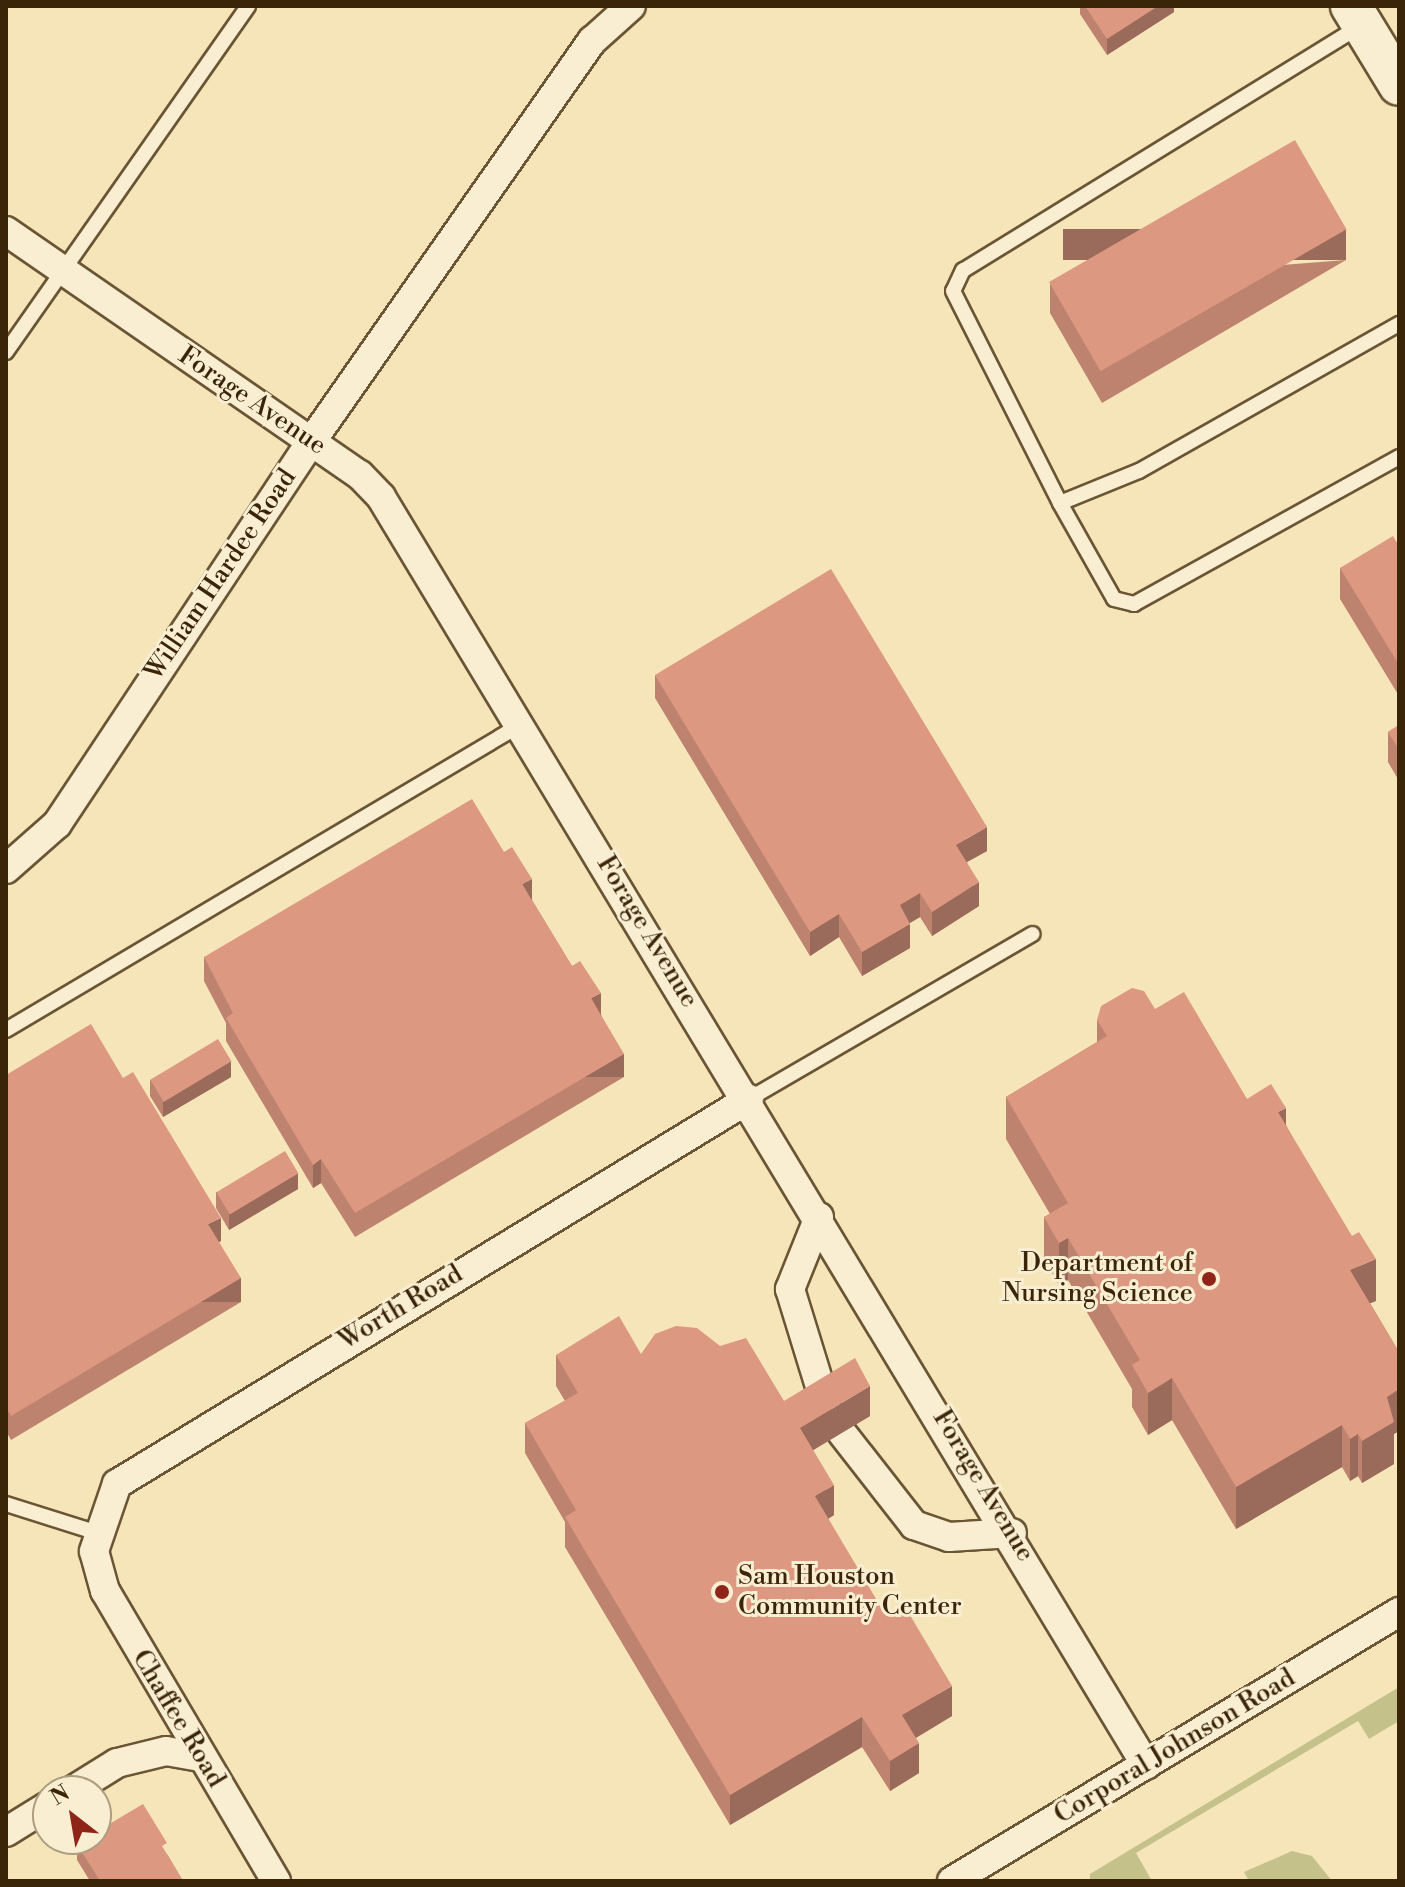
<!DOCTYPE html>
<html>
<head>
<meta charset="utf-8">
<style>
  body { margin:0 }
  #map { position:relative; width:1405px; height:1887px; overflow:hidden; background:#f6e5b9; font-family:"Libre Bodoni",serif }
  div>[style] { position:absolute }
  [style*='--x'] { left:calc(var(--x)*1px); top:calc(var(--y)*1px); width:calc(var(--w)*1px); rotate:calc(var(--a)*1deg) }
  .green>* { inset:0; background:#c4c28a }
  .roads { filter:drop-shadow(2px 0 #6a5534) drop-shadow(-2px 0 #6a5534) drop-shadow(0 2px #6a5534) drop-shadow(0 -2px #6a5534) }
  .lane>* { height:14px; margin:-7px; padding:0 7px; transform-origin:7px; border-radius:7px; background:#f9eed2 }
  .street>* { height:28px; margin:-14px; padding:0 14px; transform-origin:14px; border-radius:14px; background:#f9eed2 }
  .secondary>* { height:40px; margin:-20px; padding:0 20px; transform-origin:20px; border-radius:20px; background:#f9eed2 }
  .wall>* { inset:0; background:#bd836f }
  .shaded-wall>* { inset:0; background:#9a6a5a; transform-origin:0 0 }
  .building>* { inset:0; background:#dc9881; transform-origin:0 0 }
  .dots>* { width:22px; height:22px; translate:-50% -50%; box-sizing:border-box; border:4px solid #f9eed2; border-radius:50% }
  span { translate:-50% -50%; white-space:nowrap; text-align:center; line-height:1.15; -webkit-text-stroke:6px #f9eed2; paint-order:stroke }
  .street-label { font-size:26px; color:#3b2508 }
  .poi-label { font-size:26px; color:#3b2508 }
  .right { translate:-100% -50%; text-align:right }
  .left { translate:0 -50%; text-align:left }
  .frame { position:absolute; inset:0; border:8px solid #3b2508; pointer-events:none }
  .north { position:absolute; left:32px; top:1775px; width:80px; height:80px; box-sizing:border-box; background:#f9eed2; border:2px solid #ad9e81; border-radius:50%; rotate:329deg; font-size:22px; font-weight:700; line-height:32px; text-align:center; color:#3b2508 }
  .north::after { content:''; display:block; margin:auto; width:28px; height:36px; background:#8f2418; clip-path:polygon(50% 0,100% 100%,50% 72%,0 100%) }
</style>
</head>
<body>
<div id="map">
  <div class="green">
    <div style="clip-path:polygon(1399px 1687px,1399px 1721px,1369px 1739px,1358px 1721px,1136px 1853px,1152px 1881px,1090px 1881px,1090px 1874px)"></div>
    <div style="clip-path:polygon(1292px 1851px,1312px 1856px,1332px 1881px,1249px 1881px,1244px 1872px)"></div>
  </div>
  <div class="roads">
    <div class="lane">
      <div style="--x:1362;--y:25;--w:468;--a:148.4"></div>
      <div style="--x:963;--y:270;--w:23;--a:115"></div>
      <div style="--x:953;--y:291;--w:237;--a:63.2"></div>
      <div style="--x:1060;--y:503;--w:85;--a:-22.1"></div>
      <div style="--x:1139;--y:471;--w:299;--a:-29.5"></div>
      <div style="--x:6;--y:352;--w:422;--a:-55"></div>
      <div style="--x:1060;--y:503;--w:110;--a:60.6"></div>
      <div style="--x:1114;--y:599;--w:21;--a:14"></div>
      <div style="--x:1134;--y:604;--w:303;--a:-29"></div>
      <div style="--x:6;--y:1030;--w:598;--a:-30.68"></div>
      <div style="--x:749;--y:1099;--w:328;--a:-30.2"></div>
      <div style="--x:6;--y:1504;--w:96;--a:17.5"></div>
    </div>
    <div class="street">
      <div style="--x:6;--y:231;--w:430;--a:34.6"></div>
      <div style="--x:360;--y:475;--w:30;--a:46"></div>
      <div style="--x:381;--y:497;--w:1481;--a:58.9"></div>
      <div style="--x:6;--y:869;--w:68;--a:-41.4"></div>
      <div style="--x:57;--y:824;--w:459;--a:-56.4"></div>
      <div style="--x:311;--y:442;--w:490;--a:-55"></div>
      <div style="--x:592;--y:41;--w:52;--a:-41.9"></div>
      <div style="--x:819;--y:1217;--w:78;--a:111.9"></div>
      <div style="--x:790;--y:1289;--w:122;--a:72.9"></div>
      <div style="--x:842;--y:1433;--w:117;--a:52"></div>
      <div style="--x:914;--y:1525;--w:37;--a:19"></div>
      <div style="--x:949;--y:1537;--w:63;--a:-3.6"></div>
      <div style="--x:72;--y:1791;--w:53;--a:-31.9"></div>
      <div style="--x:117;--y:1763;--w:50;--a:-13.8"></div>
      <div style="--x:166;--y:1751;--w:36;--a:10"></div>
      <div style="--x:6;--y:1832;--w:49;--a:-31.8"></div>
      <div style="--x:276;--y:1881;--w:337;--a:-120.5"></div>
      <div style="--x:105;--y:1591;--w:41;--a:-105.4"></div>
      <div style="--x:94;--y:1551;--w:71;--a:-71.1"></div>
      <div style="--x:117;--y:1484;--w:740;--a:-31.35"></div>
      <div style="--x:952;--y:1881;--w:522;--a:-31.04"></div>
    </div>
    <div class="secondary">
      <div style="--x:1351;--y:6;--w:92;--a:58.7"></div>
    </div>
  </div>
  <div class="wall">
    <div style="clip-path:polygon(1080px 6px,1174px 6px,1174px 12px,1107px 55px,1080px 14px)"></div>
    <div style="clip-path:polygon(1346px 260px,1102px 403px,1050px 313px,1050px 283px)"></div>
    <div style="clip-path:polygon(1399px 546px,1399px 696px,1340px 599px,1340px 568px)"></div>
    <div style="clip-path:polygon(655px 675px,987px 851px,967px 862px,979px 906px,932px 936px,920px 917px,909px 923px,910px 948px,862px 976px,839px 937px,810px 956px,655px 698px)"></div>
    <div style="clip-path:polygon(1399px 725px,1399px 781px,1388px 762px,1388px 732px)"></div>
    <div style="clip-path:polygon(532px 900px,601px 1014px,624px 1077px,355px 1237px,321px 1183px,313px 1188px,226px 1041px,226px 1023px,204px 981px,204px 957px)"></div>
    <div style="clip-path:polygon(1155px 1009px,1247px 1099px,1286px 1125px,1376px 1301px,1370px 1303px,1399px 1352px,1399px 1431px,1394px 1434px,1394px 1464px,1362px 1483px,1358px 1476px,1350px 1481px,1342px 1467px,1236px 1529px,1172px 1420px,1148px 1435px,1132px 1407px,1132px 1389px,1068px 1280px,1059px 1285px,1044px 1259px,1044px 1217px,1050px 1214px,1006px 1139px,1006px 1097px,1097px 1042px,1097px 1020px)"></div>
    <div style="clip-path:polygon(6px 1075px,221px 1241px,219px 1242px,241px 1302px,11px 1440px,6px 1431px)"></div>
    <div style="clip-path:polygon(231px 1077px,163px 1117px,150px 1096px,150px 1080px)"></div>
    <div style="clip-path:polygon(298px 1189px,229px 1230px,216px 1208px,216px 1192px)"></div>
    <div style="clip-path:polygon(641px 1354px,784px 1401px,870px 1416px,813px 1450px,834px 1515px,828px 1519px,886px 1616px,952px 1716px,916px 1738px,919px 1773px,890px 1791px,862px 1747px,730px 1825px,565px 1547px,565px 1522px,525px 1453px,525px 1423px,565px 1401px,556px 1386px,556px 1355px)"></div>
    <div style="clip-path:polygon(77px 1844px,167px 1854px,183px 1881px,90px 1881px,77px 1860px)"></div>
  </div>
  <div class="shaded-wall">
    <div style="clip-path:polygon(1158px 6px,1174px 6px,1174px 12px,1107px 55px,1107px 39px)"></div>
    <div style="left:1346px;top:229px;width:31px;height:283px;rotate:90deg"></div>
    <div style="clip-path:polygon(987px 827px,987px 851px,956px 868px,956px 845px)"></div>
    <div style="clip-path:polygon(532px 879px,532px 902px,522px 884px)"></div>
    <div style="clip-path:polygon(979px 882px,979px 906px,932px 936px,932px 912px)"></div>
    <div style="clip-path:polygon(920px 893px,920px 917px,900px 929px,900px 905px)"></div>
    <div style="clip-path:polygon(839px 914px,839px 937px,810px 956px,810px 932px)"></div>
    <div style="clip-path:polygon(910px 924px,910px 948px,862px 976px,862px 952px)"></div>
    <div style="clip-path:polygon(601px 993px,601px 1017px,591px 998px)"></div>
    <div style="left:624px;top:1054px;width:23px;height:312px;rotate:90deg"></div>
    <div style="clip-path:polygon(231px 1061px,231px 1077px,163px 1117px,163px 1101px)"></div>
    <div style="clip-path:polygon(1286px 1108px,1286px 1150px,1278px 1112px)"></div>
    <div style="clip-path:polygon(321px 1159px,321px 1183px,313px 1188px,313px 1165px)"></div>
    <div style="clip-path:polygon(298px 1173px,298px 1189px,229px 1230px,229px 1214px)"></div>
    <div style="clip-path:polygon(221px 1218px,221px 1241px,208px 1248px,208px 1224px)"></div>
    <div style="clip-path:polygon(1068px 1238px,1068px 1280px,1059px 1285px,1059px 1243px)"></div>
    <div style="clip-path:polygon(1376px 1259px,1376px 1301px,1350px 1311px,1350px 1270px)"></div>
    <div style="left:241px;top:1278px;width:24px;height:268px;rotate:90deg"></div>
    <div style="clip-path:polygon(1172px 1378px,1172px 1420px,1148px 1435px,1148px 1393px)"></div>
    <div style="clip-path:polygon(870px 1386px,870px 1416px,800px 1458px,800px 1428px)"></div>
    <div style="clip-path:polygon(1399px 1389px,1399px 1431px,1394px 1434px,1394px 1464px,1362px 1483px,1362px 1441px,1387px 1397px)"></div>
    <div style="clip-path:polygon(1342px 1425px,1342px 1467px,1236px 1529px,1236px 1487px)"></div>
    <div style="clip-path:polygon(1358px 1434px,1358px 1476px,1350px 1481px,1350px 1439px)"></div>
    <div style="clip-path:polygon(834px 1485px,834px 1515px,815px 1527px,815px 1496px)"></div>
    <div style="clip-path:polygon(952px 1686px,952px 1716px,902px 1746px,902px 1715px)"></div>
    <div style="clip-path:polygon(862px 1717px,862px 1747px,730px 1825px,730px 1795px)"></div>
    <div style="clip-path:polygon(919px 1743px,919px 1773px,890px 1791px,890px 1761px)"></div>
  </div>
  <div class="building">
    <div style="clip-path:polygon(1085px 6px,1158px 6px,1107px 39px)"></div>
    <div style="left:1295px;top:140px;width:103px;height:284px;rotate:60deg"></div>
    <div style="clip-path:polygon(1393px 536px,1399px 546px,1399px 665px,1340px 568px)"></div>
    <div style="clip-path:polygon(831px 569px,987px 827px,956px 845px,979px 882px,932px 912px,920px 893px,900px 905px,910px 924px,862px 952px,839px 914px,810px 932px,655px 675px)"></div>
    <div style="clip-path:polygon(1399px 725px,1399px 750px,1388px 732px)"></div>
    <div style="clip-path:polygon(472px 799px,504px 852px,512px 847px,532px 879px,522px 884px,572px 966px,580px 961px,601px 993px,591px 998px,624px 1054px,355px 1213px,321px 1159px,313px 1165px,226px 1018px,233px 1013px,204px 957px)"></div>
    <div style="clip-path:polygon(1132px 988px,1144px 991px,1155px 1009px,1184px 992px,1247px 1099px,1271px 1084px,1286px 1108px,1278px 1112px,1352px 1236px,1359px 1232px,1376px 1259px,1350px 1270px,1399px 1352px,1399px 1389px,1387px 1397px,1394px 1422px,1362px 1441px,1358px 1434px,1350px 1439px,1342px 1425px,1236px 1487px,1172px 1378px,1148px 1393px,1132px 1365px,1140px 1360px,1068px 1238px,1059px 1243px,1044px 1217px,1068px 1203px,1006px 1097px,1107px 1036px,1097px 1020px,1101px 1006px)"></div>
    <div style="clip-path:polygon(91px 1024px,123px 1078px,133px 1072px,221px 1218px,208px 1224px,241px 1278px,11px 1416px,6px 1407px,6px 1075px)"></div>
    <div style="left:218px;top:1039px;width:26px;height:79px;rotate:59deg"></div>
    <div style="left:285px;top:1151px;width:26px;height:80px;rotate:59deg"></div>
    <div style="clip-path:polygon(619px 1316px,641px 1354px,655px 1334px,676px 1326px,697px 1328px,720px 1346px,746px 1338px,784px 1401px,855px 1358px,870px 1386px,800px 1428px,834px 1485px,815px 1496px,886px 1616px,904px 1605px,952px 1686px,902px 1715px,919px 1743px,890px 1761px,862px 1717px,730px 1795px,565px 1517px,576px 1510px,525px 1423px,578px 1393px,556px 1355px)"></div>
    <div style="clip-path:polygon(143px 1804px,167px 1843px,162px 1846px,183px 1881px,100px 1881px,77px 1844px,85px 1839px,96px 1839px,96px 1832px)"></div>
  </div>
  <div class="dots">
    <div style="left:1209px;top:1279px;background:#8f2418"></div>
    <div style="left:722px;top:1592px;background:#8f2418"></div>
  </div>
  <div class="street-label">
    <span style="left:252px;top:401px;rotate:34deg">Forage Avenue</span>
    <span style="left:221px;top:575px;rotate:-56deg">William Hardee Road</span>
    <span style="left:647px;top:932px;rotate:59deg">Forage Avenue</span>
    <span style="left:401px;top:1308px;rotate:-31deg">Worth Road</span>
    <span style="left:983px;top:1486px;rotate:59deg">Forage Avenue</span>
    <span style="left:178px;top:1719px;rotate:59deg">Chaffee Road</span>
    <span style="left:1175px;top:1747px;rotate:-31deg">Corporal Johnson Road</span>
  </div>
  <div class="poi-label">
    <span class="right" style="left:1193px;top:1279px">Department of<br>Nursing Science</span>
    <span class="left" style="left:738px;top:1592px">Sam Houston<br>Community Center</span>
  </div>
  <div class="frame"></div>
  <div class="north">N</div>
</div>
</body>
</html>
